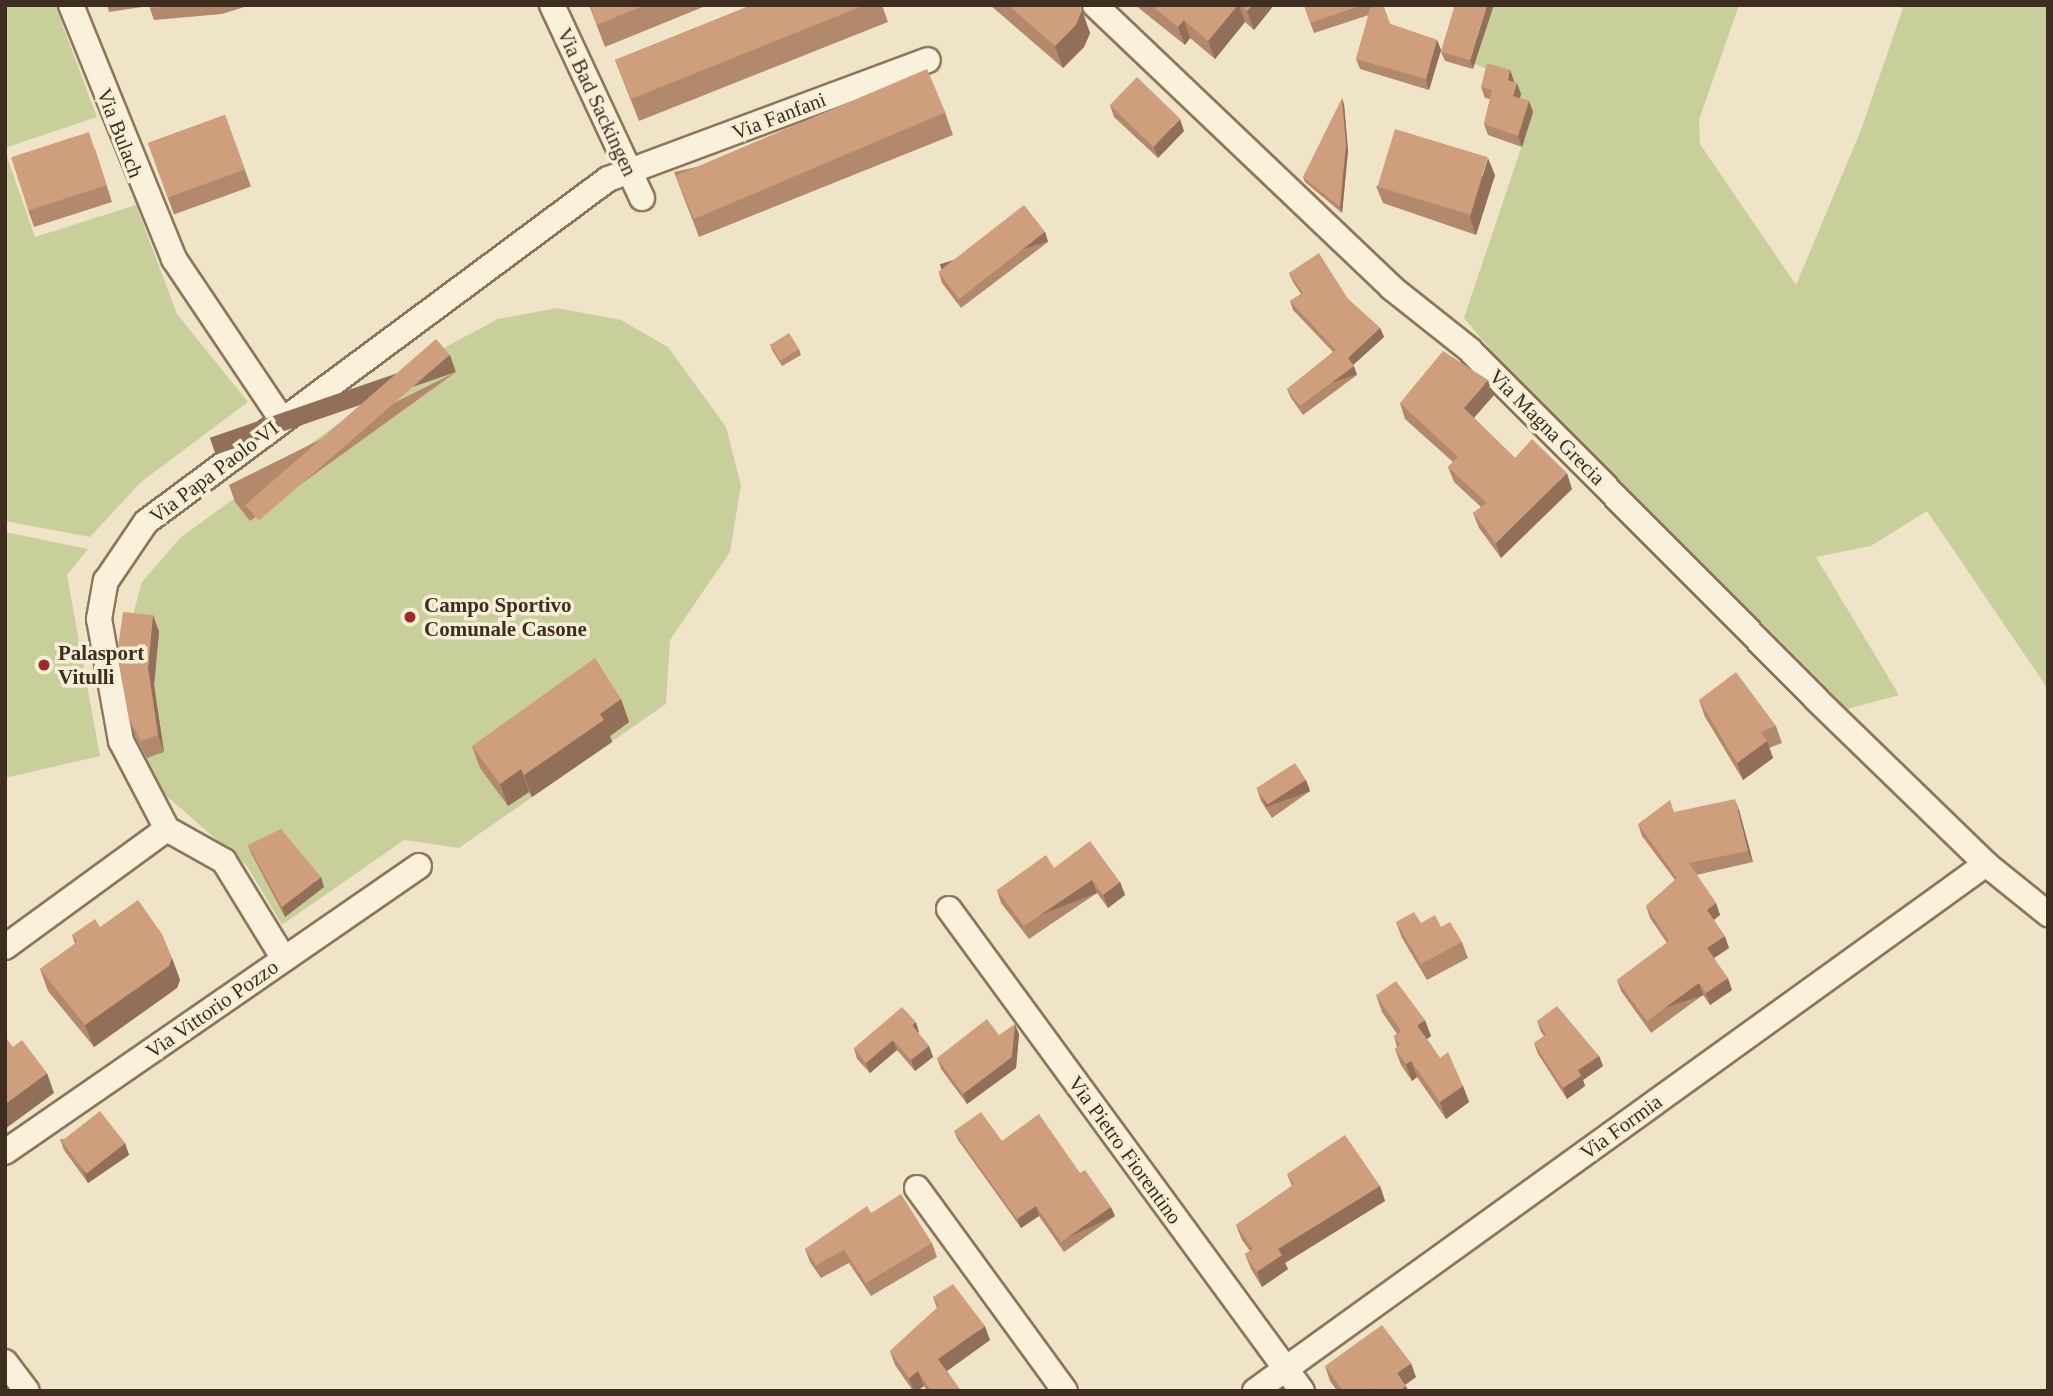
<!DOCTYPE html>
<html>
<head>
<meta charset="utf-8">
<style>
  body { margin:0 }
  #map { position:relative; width:2053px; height:1396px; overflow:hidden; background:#f0e4c8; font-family:"Times New Roman",serif }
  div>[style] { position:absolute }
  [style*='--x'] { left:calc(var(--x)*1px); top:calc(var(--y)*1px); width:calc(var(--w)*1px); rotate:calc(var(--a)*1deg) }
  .green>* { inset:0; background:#c9cf9b }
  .roads { filter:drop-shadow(2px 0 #8d765c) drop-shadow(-2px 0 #8d765c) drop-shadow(0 2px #8d765c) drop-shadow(0 -2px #8d765c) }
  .minor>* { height:24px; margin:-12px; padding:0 12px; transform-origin:12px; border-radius:12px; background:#faf1dc }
  .wall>* { inset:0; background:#b2896c; transform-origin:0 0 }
  .shaded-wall>* { inset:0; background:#916f58; transform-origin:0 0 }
  .building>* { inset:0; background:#cf9f7d; transform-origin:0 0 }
  .dots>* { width:19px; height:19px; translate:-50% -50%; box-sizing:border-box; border:4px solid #f7eed8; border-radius:50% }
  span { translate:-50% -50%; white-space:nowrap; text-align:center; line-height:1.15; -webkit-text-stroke:7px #f7eed8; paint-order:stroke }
  .street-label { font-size:21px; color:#3d2e20 }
  .poi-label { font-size:21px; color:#3d2e20; font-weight:700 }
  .left { translate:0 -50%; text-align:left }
  .frame { position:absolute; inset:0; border:7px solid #3d2e20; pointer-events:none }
</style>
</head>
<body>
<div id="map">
  <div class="green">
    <div style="clip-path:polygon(5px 5px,55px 5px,97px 117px,5px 148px)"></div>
    <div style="clip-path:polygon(1494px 5px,1739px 5px,1699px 120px,1700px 144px,1796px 285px,1861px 130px,1903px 8px,1896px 5px,2048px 5px,2048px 689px,1927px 511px,1871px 546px,1816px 557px,1899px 695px,1840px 711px,1528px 395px,1464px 318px,1533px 112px,1517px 107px,1514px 81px,1475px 64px)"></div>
    <div style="clip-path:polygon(5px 151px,35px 237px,136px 205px,177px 314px,248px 402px,141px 482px,90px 537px,5px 521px)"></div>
    <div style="clip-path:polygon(557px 308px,621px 320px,668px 347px,726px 427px,741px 485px,730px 552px,670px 640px,666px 704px,459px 848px,404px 840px,282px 925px,247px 866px,164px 794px,139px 751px,129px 723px,129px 629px,142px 582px,181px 537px,442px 349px,498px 319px)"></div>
    <div style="clip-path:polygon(5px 532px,88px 549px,67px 575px,100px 756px,5px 778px)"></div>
  </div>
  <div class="roads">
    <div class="minor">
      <div style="--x:71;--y:5;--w:274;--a:67.9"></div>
      <div style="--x:174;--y:259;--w:194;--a:56.1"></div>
      <div style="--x:552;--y:5;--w:213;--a:65"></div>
      <div style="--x:1095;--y:5;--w:410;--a:43.6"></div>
      <div style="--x:1392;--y:288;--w:100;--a:38.5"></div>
      <div style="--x:1470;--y:350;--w:491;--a:45.2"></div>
      <div style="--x:1816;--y:699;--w:237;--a:44.1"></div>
      <div style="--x:1986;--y:864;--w:80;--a:38.9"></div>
      <div style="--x:949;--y:909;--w:597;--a:53.78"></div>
      <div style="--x:5;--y:947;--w:200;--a:-36.1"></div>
      <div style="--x:284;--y:959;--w:115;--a:-121.5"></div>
      <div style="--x:224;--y:861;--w:65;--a:-150.7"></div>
      <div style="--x:167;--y:829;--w:99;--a:-117.6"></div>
      <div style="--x:121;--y:741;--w:124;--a:-100.2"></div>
      <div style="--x:99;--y:619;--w:39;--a:-80"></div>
      <div style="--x:106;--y:581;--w:71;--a:-55.9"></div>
      <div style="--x:146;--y:522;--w:575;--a:-36.59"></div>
      <div style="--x:608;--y:179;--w:341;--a:-20.4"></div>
      <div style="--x:5;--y:1152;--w:503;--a:-34.64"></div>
      <div style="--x:917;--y:1188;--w:251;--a:53.9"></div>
      <div style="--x:5;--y:1362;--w:36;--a:53"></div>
      <div style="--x:1255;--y:1391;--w:901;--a:-35.79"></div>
    </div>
  </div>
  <div class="wall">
    <div style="clip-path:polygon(107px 5px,251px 5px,222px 14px,154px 20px,149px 6px,109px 12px)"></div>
    <div style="clip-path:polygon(589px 5px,708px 5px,605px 47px)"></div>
    <div style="clip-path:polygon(752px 5px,882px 5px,888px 22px,639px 121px,615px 60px)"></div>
    <div style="clip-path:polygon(990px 5px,1077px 5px,1090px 33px,1084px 47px,1063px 68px)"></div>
    <div style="clip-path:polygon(1135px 5px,1274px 5px,1254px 30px,1245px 22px,1215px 59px,1190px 38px,1185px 45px)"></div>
    <div style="clip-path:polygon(1304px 5px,1383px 5px,1390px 24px,1437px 40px,1441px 50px,1429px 90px,1360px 69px,1356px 59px,1369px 15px,1314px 33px)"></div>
    <div style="clip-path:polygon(1455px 5px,1473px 69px,1445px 61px,1441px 52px)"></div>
    <div style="clip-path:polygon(1510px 70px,1514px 82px,1521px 94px,1520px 98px,1529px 101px,1533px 112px,1522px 147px,1488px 135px,1484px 124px,1490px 99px,1485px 98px,1481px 87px)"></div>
    <div style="clip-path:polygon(1344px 104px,1348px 151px,1342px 213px,1305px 182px,1303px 177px)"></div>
    <div style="clip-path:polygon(1110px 105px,1184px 131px,1158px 158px,1114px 117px)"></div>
    <div style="clip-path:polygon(945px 112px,953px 135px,699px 237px,674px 172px)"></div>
    <div style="left:225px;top:115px;width:76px;height:82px;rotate:70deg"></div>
    <div style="clip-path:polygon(95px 149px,112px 202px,34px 227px,28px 210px)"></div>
    <div style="clip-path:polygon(1495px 175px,1476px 235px,1383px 203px,1376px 186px)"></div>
    <div style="clip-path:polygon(1045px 232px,1048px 242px,961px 308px,942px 283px,939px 273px)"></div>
    <div style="clip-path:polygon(1289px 273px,1348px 299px,1380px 328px,1384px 337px,1353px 365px,1357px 375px,1303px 415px,1291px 398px,1287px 389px,1333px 352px,1293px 310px,1290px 301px,1301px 294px,1293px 282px)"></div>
    <div style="clip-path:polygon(770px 344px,799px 349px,801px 355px,782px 366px,772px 350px)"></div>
    <div style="clip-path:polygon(456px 372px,250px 521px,235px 502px,229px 485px)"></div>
    <div style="clip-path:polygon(1494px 395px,1474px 418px,1515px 458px,1572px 489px,1501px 558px,1479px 528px,1473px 513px,1481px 507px,1454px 482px,1448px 467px,1453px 462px,1405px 419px,1400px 403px)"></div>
    <div style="clip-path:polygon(153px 615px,159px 632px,154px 685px,164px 752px,147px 758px,135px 736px,129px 719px)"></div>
    <div style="clip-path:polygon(621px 699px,629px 722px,610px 736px,612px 742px,532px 797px,529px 792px,508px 806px,480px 768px,472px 746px)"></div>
    <div style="clip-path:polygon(1699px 700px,1776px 726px,1782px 743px,1769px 748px,1773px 758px,1743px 780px,1705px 717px)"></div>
    <div style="clip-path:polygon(1306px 780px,1310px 791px,1272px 818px,1261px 801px,1257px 789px)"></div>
    <div style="clip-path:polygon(1739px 810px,1753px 862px,1696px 875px,1716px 903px,1720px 915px,1714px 920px,1729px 948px,1714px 958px,1732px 990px,1710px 1005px,1703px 995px,1651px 1033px,1621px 991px,1617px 980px,1667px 943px,1650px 918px,1646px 906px,1675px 880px,1642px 836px,1638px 824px)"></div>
    <div style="clip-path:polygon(248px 845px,324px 887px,285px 917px,252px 855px)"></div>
    <div style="clip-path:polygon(1054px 868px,1120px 882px,1125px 895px,1108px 908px,1097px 893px,1029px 939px,1001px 903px,997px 890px)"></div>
    <div style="clip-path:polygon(1396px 922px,1421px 923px,1441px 927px,1462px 942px,1468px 958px,1427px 980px,1402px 938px)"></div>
    <div style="clip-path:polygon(100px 927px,172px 958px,180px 980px,177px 988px,94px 1047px,48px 991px,40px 969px,75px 944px,72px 935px)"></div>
    <div style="clip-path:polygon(1376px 995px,1431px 1036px,1427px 1039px,1440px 1058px,1463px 1086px,1469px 1102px,1446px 1119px,1417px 1077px,1412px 1081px,1401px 1065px,1395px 1049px,1397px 1047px,1394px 1036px,1397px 1034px,1382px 1012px)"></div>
    <div style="clip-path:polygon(1537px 1021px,1599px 1056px,1603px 1066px,1583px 1080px,1585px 1086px,1567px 1099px,1538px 1054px,1534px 1043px,1544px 1036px,1541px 1032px)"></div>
    <div style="clip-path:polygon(919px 1032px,918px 1033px,929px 1046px,933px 1057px,915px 1071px,897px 1050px,870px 1073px,857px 1059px,854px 1048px)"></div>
    <div style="clip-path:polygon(1019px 1034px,1016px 1068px,967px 1104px,941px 1069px,937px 1058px,999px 1035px)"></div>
    <div style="clip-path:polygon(954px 1131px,1002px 1141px,1080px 1173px,1115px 1216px,1064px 1252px,1039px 1216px,1021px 1228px,958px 1140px)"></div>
    <div style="clip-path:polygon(60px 1139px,125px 1143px,129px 1155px,88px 1183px,64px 1150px)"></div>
    <div style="clip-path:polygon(1287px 1174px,1380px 1186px,1385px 1201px,1285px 1263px,1288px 1269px,1262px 1287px,1251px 1269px,1245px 1254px,1250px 1251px,1242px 1240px,1236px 1225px,1292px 1186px)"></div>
    <div style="clip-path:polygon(871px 1213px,932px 1243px,937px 1257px,871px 1296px,849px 1263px,821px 1278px,810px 1262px,805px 1249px)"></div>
    <div style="clip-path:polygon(933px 1297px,990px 1340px,947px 1371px,961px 1391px,927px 1391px,924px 1386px,917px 1391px,913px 1391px,895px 1365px,890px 1351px,937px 1308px)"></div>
    <div style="clip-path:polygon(1325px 1366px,1416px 1377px,1405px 1385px,1408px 1391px,1337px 1391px,1330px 1381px)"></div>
  </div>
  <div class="shaded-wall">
    <div style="clip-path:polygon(1238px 5px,1239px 5px,1245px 22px,1215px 59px,1208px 41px)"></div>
    <div style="clip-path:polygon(1253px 5px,1274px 5px,1254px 30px,1247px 11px)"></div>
    <div style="clip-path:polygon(1487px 5px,1494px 5px,1473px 69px,1470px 60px)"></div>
    <div style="clip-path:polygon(1082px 10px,1090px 33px,1084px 47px,1063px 68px,1055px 46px)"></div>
    <div style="clip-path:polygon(1184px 20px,1190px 38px,1185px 45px,1178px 27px)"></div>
    <div style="clip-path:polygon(1437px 40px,1441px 50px,1429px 90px,1426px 79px)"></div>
    <div style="clip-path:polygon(1510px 70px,1514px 81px,1512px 91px,1508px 80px)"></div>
    <div style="clip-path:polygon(1517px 83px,1521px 94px,1517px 107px,1513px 96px)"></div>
    <div style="clip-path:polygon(1342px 98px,1344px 104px,1348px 151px,1342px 213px,1340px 207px)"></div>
    <div style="clip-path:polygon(1529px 101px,1533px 112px,1522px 147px,1518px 136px)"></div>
    <div style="clip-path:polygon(1180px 119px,1184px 131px,1158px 158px,1154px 147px)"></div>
    <div style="clip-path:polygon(1488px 158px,1495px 175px,1476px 235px,1470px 218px)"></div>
    <div style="left:1045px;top:232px;width:10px;height:110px;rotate:73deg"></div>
    <div style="clip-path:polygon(1380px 328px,1384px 337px,1351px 367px,1348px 358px)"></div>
    <div style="left:450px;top:355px;width:18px;height:254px;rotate:71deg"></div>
    <div style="left:1354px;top:366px;width:9px;height:67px;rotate:72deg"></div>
    <div style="clip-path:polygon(1488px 380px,1494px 395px,1469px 423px,1464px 408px)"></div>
    <div style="clip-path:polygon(1567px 473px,1572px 489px,1501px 558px,1496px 543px)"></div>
    <div style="clip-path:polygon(153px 615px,159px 632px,154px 685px,164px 752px,158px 735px,148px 668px)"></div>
    <div style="clip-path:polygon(621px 699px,629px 722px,610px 736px,612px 742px,532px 797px,524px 775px,600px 714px)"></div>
    <div style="clip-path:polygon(1767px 741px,1773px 758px,1743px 780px,1737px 763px)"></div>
    <div style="clip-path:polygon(521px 769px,529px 792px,508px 806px,500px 784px)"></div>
    <div style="left:1306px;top:780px;width:12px;height:47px;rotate:70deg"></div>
    <div style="clip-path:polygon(1735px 799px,1739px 810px,1753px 862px,1748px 851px)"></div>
    <div style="clip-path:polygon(321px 877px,324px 887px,285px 917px,282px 907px)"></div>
    <div style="left:1092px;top:880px;width:14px;height:82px;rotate:69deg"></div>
    <div style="clip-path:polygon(1120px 882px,1125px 895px,1108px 908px,1103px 895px)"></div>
    <div style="clip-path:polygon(1716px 903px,1720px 915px,1711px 922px,1707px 910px)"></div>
    <div style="clip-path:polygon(1725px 936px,1729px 948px,1711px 960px,1707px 948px)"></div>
    <div style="clip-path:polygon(172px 958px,180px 980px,177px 988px,94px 1047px,85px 1025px)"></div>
    <div style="clip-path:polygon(1728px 978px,1732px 990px,1710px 1005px,1706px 993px)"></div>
    <div style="left:1699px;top:983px;width:13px;height:64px;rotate:72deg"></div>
    <div style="clip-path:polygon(1425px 1020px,1431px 1036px,1423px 1042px,1417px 1025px)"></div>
    <div style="clip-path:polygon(916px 1022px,919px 1032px,915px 1036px,912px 1025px)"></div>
    <div style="clip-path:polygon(1015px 1024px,1019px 1034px,1016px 1068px,967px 1104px,963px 1094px)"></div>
    <div style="clip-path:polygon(893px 1040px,897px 1050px,870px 1073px,866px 1063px)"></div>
    <div style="clip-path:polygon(929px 1046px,933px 1057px,915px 1071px,911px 1060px)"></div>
    <div style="clip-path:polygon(1599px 1056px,1603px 1066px,1583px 1080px,1585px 1086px,1567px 1099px,1563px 1088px,1578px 1070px)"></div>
    <div style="clip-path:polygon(1411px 1061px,1417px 1077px,1412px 1081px,1406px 1064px)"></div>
    <div style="clip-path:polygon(47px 1073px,54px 1093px,5px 1129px,5px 1104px)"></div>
    <div style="clip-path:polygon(1463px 1086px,1469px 1102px,1446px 1119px,1440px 1102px)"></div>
    <div style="clip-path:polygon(125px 1143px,129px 1155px,88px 1183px,84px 1172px)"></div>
    <div style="clip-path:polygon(1380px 1186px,1385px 1201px,1285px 1263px,1288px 1269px,1262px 1287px,1257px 1272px,1278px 1249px)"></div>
    <div style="clip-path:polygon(1036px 1206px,1039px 1216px,1021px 1228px,1017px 1219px)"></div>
    <div style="left:1111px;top:1207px;width:10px;height:61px;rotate:66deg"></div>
    <div style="clip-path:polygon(985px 1326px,990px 1340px,944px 1373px,938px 1359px)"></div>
    <div style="clip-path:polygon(1411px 1363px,1416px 1377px,1402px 1387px,1397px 1373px)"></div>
    <div style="clip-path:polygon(918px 1371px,924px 1386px,917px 1391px,914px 1391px,909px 1378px)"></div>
    <div style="clip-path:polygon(1406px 1386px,1408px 1391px,1399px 1391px)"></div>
  </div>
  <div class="building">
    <div style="clip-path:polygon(149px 5px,183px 5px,150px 8px)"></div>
    <div style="clip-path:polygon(590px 5px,645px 5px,597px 25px)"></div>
    <div style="clip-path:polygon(752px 5px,865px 5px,631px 99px,615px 60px)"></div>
    <div style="clip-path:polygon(1008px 5px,1077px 5px,1082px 10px,1076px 25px,1055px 46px)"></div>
    <div style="clip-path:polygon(1151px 5px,1238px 5px,1208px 41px,1184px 20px,1178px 27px)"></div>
    <div style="clip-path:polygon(1240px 5px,1253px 5px,1247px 11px)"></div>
    <div style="clip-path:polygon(1304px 5px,1363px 5px,1310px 23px)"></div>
    <div style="clip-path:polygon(1371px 5px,1383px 5px,1390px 24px,1437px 40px,1426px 79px,1356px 59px)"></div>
    <div style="clip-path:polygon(1455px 5px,1487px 5px,1470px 60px,1441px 52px)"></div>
    <div style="clip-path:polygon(1487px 63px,1510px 70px,1508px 80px,1517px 83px,1513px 96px,1529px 101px,1518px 136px,1484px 124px,1492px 90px,1481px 87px)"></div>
    <div style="left:927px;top:69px;width:47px;height:273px;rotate:67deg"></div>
    <div style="left:1137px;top:77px;width:60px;height:39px;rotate:44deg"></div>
    <div style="clip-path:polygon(1342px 98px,1346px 145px,1340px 207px,1303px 177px)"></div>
    <div style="left:225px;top:115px;width:58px;height:82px;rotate:70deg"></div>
    <div style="left:1395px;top:129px;width:97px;height:60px;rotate:17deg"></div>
    <div style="left:89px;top:132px;width:56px;height:82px;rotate:72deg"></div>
    <div style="left:1024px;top:205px;width:34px;height:109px;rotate:52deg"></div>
    <div style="clip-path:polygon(1319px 253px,1348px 299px,1380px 328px,1348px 358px,1354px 366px,1300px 406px,1287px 389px,1336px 350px,1290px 301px,1303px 293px,1289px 273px)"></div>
    <div style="left:789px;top:333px;width:19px;height:22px;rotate:58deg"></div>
    <div style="left:436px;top:339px;width:21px;height:253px;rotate:49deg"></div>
    <div style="clip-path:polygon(1443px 351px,1488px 380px,1464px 408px,1515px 458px,1532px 439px,1567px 473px,1496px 543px,1473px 513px,1487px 503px,1448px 467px,1458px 457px,1400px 403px)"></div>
    <div style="clip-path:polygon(123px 612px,153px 615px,148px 668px,158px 735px,141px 741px,129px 719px,117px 654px)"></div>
    <div style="clip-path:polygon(595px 658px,621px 699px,600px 714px,604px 720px,524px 775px,521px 769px,500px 784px,472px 746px)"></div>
    <div style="clip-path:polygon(1736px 672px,1776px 726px,1761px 732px,1767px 741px,1737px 763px,1699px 700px)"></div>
    <div style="left:1295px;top:763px;width:20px;height:46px;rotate:57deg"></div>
    <div style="clip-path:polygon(1735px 799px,1748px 851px,1689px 863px,1716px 903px,1707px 910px,1725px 936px,1707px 948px,1728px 978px,1706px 993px,1699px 983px,1647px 1021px,1617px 980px,1669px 941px,1646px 906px,1677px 878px,1638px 824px,1670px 800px,1674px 812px)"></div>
    <div style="clip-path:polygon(281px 829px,321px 877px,282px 907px,248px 845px)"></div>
    <div style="clip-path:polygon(1090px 841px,1120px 882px,1103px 895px,1092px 880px,1024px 926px,997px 890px,1046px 855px,1054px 868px)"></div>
    <div style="clip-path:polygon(138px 900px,162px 934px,172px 958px,169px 966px,85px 1025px,40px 969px,77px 942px,72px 935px,95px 919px,100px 927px)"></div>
    <div style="clip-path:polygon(1414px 912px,1421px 923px,1435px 915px,1441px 927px,1450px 922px,1462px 942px,1421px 964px,1396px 922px)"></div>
    <div style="clip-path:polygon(1396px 981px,1425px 1020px,1417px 1025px,1440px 1058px,1448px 1052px,1463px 1086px,1440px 1102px,1411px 1061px,1406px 1064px,1395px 1049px,1400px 1045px,1394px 1036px,1401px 1031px,1376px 995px)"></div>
    <div style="clip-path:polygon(1557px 1006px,1599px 1056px,1578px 1070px,1581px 1076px,1563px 1088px,1534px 1043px,1546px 1035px,1537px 1021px)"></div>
    <div style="clip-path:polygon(902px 1007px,916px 1022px,912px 1025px,929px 1046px,911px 1060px,893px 1040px,866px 1063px,854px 1048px)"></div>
    <div style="clip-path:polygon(987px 1019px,999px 1035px,1015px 1024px,1012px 1057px,963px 1094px,937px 1058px)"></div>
    <div style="clip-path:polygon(5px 1037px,13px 1047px,22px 1040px,47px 1073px,5px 1104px)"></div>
    <div style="left:100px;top:1111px;width:41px;height:49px;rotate:52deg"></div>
    <div style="clip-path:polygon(981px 1112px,1002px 1141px,1039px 1114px,1080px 1173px,1085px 1170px,1111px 1207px,1061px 1242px,1036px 1206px,1017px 1219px,954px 1131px)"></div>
    <div style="clip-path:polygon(1345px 1135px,1380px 1186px,1278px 1249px,1282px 1255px,1257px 1272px,1245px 1254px,1253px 1249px,1236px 1225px,1294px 1184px,1287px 1174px)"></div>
    <div style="clip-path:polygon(901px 1194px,932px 1243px,866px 1283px,844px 1250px,816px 1265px,805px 1249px,867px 1206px,871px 1213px)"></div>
    <div style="clip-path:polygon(953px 1284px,985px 1326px,938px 1359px,961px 1391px,931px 1391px,918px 1371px,909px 1378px,890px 1351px,939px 1306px,933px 1297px)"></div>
    <div style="clip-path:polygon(1382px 1325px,1411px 1363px,1397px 1373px,1406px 1386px,1399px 1391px,1375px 1391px,1373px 1388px,1370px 1391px,1343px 1391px,1325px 1366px)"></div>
  </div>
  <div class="dots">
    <div style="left:410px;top:617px;background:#9e2a2b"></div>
    <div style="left:44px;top:665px;background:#9e2a2b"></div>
  </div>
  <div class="street-label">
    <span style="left:597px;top:102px;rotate:65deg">Via Bad Sackingen</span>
    <span style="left:779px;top:116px;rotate:-21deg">Via Fanfani</span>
    <span style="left:120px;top:133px;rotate:69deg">Via Bulach</span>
    <span style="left:1547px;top:427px;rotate:45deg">Via Magna Grecia</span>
    <span style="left:214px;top:472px;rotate:-37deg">Via Papa Paolo VI</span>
    <span style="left:212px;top:1009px;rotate:-35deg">Via Vittorio Pozzo</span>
    <span style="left:1621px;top:1127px;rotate:-36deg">Via Formia</span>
    <span style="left:1125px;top:1150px;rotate:54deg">Via Pietro Fiorentino</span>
  </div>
  <div class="poi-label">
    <span class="left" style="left:424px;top:617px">Campo Sportivo<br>Comunale Casone</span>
    <span class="left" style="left:58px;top:665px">Palasport<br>Vitulli</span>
  </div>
  <div class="frame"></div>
</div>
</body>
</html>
